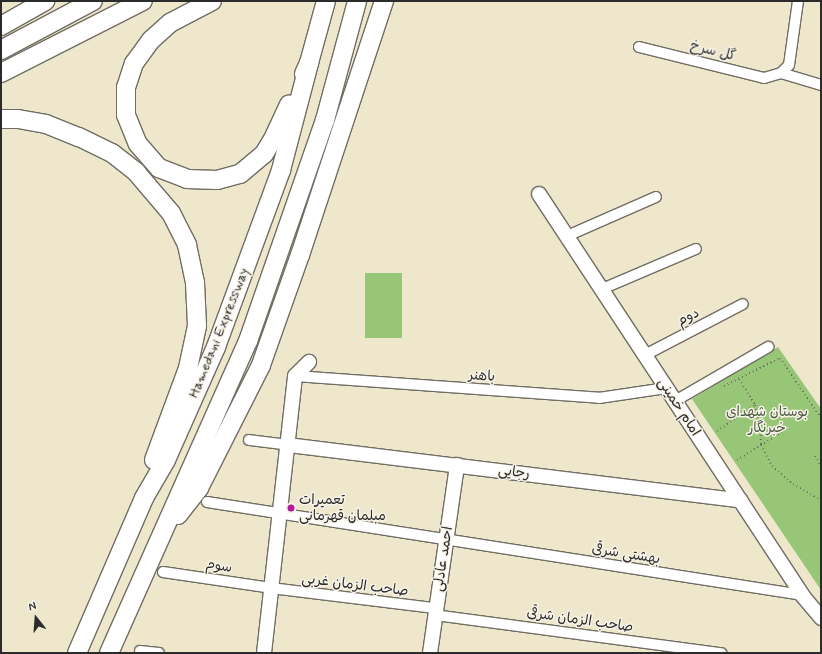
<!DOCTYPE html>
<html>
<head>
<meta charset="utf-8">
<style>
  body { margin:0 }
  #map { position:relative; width:822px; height:654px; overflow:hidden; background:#efe7cc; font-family:Mynerve,"Playpen Sans Arabic",sans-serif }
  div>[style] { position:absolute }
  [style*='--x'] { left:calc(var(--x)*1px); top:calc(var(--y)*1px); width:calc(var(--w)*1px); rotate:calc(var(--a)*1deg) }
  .green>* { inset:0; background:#96c676; transform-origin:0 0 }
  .path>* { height:2px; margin-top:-1px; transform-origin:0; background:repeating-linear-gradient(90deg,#706d63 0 1px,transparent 0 4px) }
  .roads { filter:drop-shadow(1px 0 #706d63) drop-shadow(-1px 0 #706d63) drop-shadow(0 1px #706d63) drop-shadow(0 -1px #706d63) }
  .street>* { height:10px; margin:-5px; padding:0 5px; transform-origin:5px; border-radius:5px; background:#fff }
  .secondary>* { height:14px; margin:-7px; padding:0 7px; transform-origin:7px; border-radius:7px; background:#fff }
  .highway>* { height:18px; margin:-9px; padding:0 9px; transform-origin:9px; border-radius:9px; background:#fff }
  .dots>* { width:11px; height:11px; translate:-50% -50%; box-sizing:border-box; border:2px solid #f7f3e8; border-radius:50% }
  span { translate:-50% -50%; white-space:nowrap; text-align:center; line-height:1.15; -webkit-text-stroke:3px #f7f3e8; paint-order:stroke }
  .street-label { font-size:14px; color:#2b2b2b }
  .park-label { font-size:14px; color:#4b5a42 }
  .poi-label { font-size:14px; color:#2b2b2b }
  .left { translate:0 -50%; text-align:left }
  .frame { position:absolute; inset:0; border:2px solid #2b2b2b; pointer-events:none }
  .north { position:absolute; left:16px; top:598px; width:40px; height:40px; -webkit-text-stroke:3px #f7f3e8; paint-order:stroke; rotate:343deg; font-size:11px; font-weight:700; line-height:16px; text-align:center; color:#2b2b2b }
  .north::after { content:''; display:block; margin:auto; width:14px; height:18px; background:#2b2b2b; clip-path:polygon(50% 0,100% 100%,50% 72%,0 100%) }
</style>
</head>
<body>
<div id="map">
  <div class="green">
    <div style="left:365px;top:273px;width:37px;height:65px"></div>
    <div style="clip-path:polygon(778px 347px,821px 409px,821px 590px,692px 399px)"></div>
  </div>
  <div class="path">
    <div style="--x:739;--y:379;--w:31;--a:58"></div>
    <div style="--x:755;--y:405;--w:19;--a:74"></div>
    <div style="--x:760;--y:423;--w:22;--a:87"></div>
    <div style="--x:761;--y:445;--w:24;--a:62"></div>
    <div style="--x:772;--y:466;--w:28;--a:41"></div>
    <div style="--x:793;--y:484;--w:32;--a:30"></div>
    <div style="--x:724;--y:386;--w:63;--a:-26.6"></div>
    <div style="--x:780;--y:358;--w:73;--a:55.7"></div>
    <div style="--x:717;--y:431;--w:46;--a:-34.4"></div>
    <div style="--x:815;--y:456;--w:12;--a:59"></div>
    <div style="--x:737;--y:460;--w:53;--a:-31.9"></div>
  </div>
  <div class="roads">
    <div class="street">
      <div style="--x:639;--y:47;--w:129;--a:13.9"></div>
      <div style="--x:764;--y:78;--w:18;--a:-16"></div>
      <div style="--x:781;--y:73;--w:11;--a:-45"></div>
      <div style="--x:789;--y:65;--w:65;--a:-82"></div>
      <div style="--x:781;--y:73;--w:42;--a:16.7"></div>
      <div style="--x:567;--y:236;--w:97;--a:-23.7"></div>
      <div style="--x:602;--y:289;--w:102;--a:-23.1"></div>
      <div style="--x:645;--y:355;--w:110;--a:-27.5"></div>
      <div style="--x:295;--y:376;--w:305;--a:4.1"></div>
      <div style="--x:599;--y:398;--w:68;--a:-8.5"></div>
      <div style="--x:675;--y:401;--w:108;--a:-30.1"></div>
      <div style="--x:249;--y:440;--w:39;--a:7"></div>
      <div style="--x:207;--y:502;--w:602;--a:8.88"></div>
      <div style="--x:163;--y:572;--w:109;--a:8.4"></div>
      <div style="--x:271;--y:588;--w:165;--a:7"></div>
      <div style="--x:435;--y:615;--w:289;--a:7.6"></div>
      <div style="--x:140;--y:651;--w:19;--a:6"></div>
    </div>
    <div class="secondary">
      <div style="--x:539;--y:194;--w:480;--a:56.7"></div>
      <div style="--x:802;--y:595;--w:30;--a:50"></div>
      <div style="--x:288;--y:445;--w:456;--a:7"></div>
      <div style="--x:264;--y:653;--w:279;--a:-83.6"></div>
      <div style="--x:295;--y:376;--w:20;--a:-45"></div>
      <div style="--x:430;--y:653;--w:190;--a:-81.8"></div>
    </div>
    <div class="highway">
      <div style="--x:212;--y:1;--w:47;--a:152.4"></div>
      <div style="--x:170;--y:23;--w:25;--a:138"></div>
      <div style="--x:151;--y:40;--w:29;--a:126"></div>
      <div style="--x:134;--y:63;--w:25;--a:108"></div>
      <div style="--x:126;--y:87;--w:28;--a:90"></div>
      <div style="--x:126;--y:115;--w:31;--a:68"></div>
      <div style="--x:138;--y:144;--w:32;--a:49"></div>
      <div style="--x:159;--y:168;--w:30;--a:21"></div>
      <div style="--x:187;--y:179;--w:30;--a:2"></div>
      <div style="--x:217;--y:180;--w:24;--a:-15"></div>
      <div style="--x:240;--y:174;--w:31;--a:-40"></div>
      <div style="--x:264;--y:154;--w:17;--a:-59"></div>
      <div style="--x:273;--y:139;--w:38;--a:-65"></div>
      <div style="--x:1;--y:26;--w:51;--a:-29.6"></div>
      <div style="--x:1;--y:50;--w:104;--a:-28"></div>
      <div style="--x:1;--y:73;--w:159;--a:-26.9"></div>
      <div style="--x:304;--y:74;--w:12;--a:-66"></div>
      <div style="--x:309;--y:63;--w:64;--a:-74.7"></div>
      <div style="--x:1;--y:119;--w:17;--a:0"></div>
      <div style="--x:18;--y:119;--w:28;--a:10"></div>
      <div style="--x:46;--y:124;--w:35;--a:22"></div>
      <div style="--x:79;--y:137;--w:37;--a:26"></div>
      <div style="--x:112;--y:153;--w:31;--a:38"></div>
      <div style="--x:136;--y:172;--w:54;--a:49.5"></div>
      <div style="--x:171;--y:213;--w:36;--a:63"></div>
      <div style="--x:187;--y:245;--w:39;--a:78"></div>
      <div style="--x:195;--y:283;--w:43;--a:87.3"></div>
      <div style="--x:197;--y:326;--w:43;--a:102.1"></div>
      <div style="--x:188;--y:368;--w:98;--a:110.3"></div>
      <div style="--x:178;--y:515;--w:34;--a:-52"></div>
      <div style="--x:199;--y:488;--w:138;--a:-63.2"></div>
      <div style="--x:261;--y:365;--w:117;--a:-70.5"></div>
      <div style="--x:300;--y:255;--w:268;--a:-71.7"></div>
      <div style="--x:77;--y:653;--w:169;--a:-66.6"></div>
      <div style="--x:144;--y:498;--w:44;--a:-59.9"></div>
      <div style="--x:166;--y:460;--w:124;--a:-66.1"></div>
      <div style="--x:216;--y:347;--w:189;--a:-69.8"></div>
      <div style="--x:281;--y:170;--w:111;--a:-75.3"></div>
      <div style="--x:109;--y:653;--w:342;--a:-66"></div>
      <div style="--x:248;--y:341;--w:234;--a:-70.8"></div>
      <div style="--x:325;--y:120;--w:123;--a:-74.9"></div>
    </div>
  </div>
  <div class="dots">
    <div style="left:291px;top:508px;background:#b5179e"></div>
  </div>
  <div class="street-label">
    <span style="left:713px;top:51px;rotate:14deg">گل سرخ</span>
    <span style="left:688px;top:317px;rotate:-27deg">دوم</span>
    <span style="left:219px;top:333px;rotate:-68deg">Hamedani Expressway</span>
    <span style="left:482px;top:376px;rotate:4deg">باهنر</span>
    <span style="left:679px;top:407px;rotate:57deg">امام خمینی</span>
    <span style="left:514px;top:472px;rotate:7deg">رجایی</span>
    <span style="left:626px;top:554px;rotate:9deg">بهشتی شرقی</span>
    <span style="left:443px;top:559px;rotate:-81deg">احمد عادلی</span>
    <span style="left:219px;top:566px;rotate:9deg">سوم</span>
    <span style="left:355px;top:585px;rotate:7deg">صاحب الزمان غربی</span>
    <span style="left:580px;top:620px;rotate:8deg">صاحب الزمان شرقی</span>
  </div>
  <div class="park-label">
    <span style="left:767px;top:420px">بوستان شهدای<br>خبرنگار</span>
  </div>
  <div class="poi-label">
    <span class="left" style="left:299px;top:508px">تعمیرات<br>مبلمان قهرمانی</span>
  </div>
  <div class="frame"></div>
  <div class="north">N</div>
</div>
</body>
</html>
